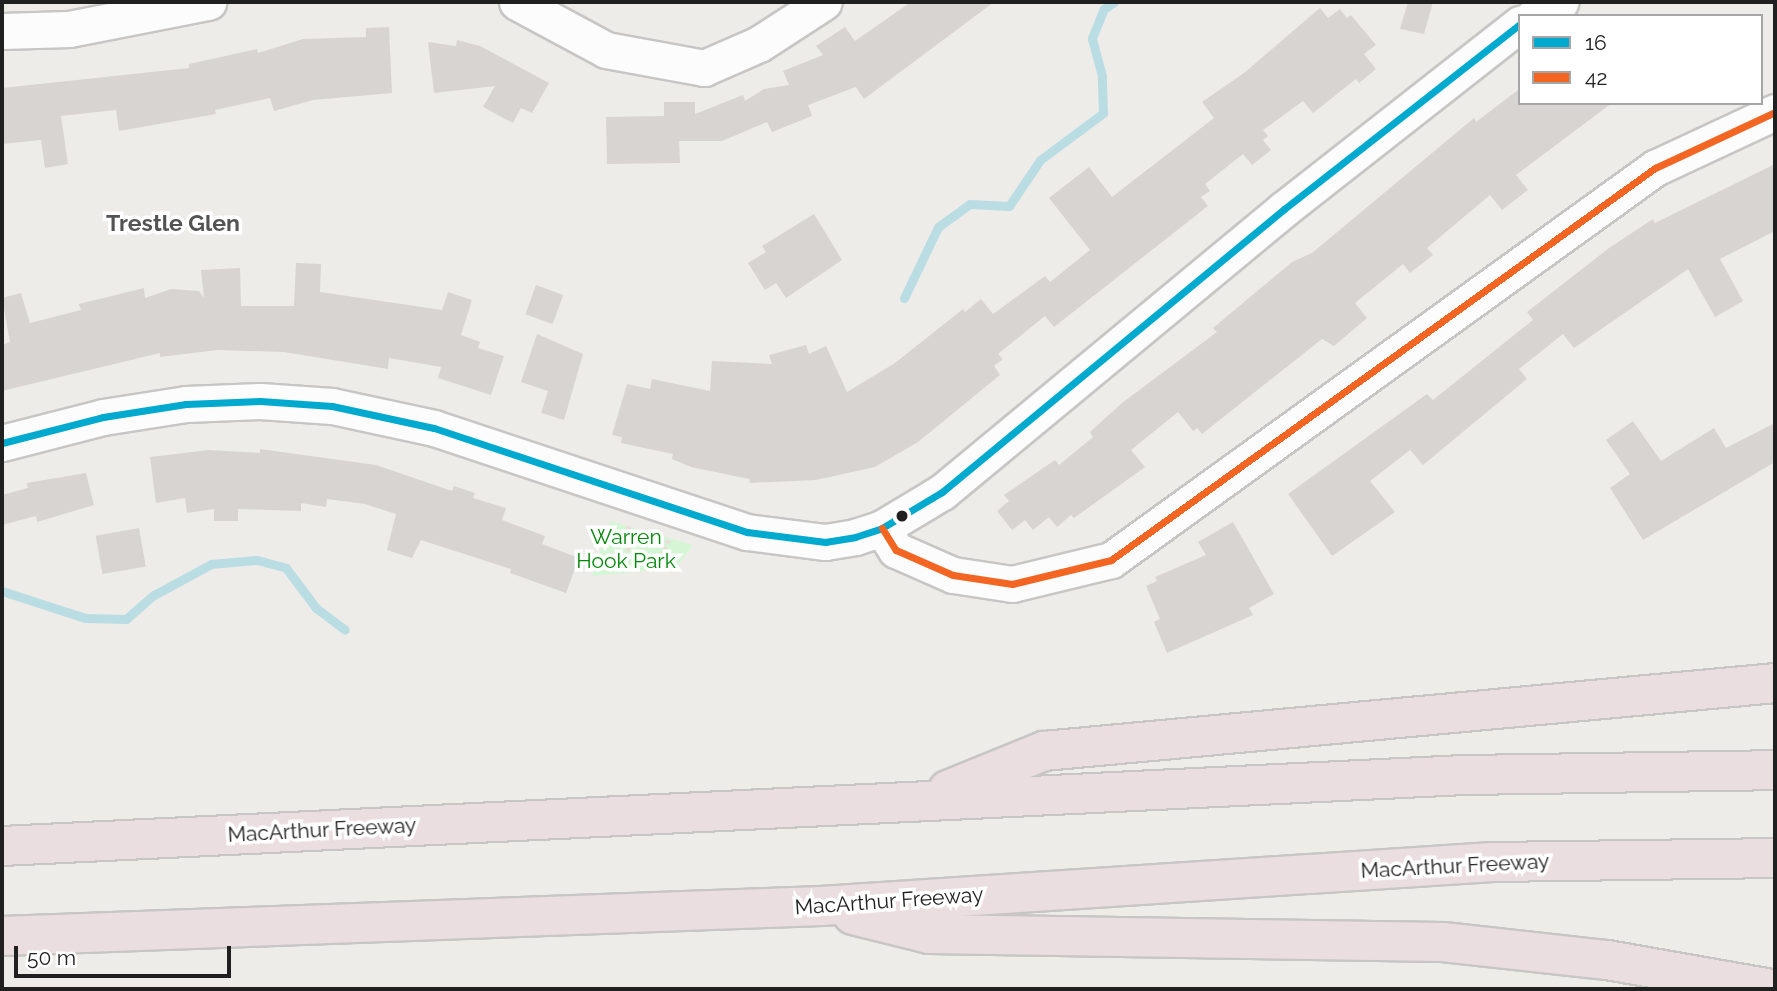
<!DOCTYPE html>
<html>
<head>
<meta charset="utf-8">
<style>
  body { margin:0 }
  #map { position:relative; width:1777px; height:991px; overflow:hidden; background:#eeece9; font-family:Raleway,sans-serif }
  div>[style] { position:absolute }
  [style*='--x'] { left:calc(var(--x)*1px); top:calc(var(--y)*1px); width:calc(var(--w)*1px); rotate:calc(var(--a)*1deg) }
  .park>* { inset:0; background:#d5f6d5 }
  .stream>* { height:9px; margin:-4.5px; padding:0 4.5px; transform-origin:4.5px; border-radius:4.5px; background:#badde4 }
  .building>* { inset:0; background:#d7d4d2; transform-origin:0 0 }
  .path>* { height:4.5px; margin-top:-2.25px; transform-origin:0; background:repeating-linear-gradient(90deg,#ecdbd9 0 3.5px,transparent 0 7px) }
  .roads { filter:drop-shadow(2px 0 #c7c6c5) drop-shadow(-2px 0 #c7c6c5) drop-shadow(0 2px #c7c6c5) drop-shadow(0 -2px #c7c6c5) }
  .minor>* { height:35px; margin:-17.5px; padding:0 17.5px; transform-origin:17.5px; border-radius:17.5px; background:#fcfcfc }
  .highway>* { height:38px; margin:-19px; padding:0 19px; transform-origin:19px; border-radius:19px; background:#ebdee1 }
  .bus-1>* { height:7px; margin:-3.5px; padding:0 3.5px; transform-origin:3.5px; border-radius:3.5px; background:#00a9ce }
  .bus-2>* { height:7px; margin:-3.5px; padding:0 3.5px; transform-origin:3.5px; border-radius:3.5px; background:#f26522 }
  .dots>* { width:19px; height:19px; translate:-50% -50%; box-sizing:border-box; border:4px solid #fff; border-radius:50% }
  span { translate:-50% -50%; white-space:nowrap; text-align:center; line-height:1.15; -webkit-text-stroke:7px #fff; paint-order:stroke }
  .park-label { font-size:21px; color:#03890a }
  .street-label { font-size:21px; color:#202020 }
  .neighbourhood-label { font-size:23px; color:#535353; font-weight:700 }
  .frame { position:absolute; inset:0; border:4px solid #202020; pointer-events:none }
  .legend { position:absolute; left:1518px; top:14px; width:245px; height:91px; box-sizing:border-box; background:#fff; border:2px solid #a6a6a6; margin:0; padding:9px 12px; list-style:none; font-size:21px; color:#202020 }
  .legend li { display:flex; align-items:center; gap:14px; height:35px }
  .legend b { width:35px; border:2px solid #a6a6a6 }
  .scale { position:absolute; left:14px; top:946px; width:217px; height:32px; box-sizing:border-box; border:4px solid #202020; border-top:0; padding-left:9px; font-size:21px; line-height:24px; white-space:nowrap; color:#202020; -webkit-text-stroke:5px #fff; paint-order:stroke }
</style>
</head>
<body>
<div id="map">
  <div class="park">
    <div style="clip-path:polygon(610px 521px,693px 545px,676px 568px,592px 576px)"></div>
  </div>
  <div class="stream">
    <div style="--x:904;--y:298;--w:79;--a:-64.4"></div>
    <div style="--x:938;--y:227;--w:39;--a:-36"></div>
    <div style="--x:970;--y:204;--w:39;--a:3"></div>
    <div style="--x:1009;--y:206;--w:55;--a:-56"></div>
    <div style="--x:1040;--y:160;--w:79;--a:-36.7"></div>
    <div style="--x:1103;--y:113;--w:37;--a:-92"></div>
    <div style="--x:1102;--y:76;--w:39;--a:-105"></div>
    <div style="--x:1092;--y:38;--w:31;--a:-68"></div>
    <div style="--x:1104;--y:9;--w:12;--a:-35"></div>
    <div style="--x:2;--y:591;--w:87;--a:18"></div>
    <div style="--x:85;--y:618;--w:41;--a:1.4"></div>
    <div style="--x:126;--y:619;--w:37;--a:-41"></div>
    <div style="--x:154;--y:595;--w:65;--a:-28.5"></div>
    <div style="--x:211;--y:564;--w:46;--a:-5"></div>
    <div style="--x:257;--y:560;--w:30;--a:15"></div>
    <div style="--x:286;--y:568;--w:50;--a:53.1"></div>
    <div style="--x:316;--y:608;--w:36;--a:37"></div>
  </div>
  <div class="building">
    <div style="clip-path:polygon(911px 2px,994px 2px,864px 99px,856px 87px,808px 105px,812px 116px,772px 132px,767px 122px,722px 141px,679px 141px,680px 163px,607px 164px,606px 117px,664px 116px,664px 102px,695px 102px,695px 114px,743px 95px,745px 101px,764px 89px,789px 85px,783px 71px,823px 55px,816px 46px,845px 27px,855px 41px)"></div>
    <div style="clip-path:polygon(1408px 2px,1433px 2px,1424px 34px,1400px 29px)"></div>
    <div style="clip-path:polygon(1320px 8px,1328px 18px,1340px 9px,1347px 18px,1351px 15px,1376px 45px,1364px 54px,1376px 69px,1359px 83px,1356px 79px,1313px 113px,1303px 101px,1263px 130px,1268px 136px,1263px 140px,1271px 150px,1252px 165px,1243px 154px,1205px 184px,1210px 191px,1201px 197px,1208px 206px,1054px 327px,1045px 316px,998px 354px,1003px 359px,994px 366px,1000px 375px,918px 442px,875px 467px,816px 480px,750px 483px,749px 479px,691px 467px,672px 459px,673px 454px,621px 443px,622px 437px,612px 435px,627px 384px,650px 389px,652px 379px,710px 391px,712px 361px,772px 364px,769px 355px,806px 345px,809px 354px,826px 346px,847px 392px,895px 363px,963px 309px,965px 312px,981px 299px,993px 314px,1045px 276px,1050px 282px,1090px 250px,1049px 198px,1089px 167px,1112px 197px,1214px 118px,1202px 102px,1244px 73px)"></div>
    <div style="clip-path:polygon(389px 27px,392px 93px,313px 100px,274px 111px,270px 98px,215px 110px,216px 114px,119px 131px,116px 110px,61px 116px,68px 164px,45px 168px,41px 140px,2px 144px,2px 88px,189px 68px,189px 64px,257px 49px,258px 53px,303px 39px,366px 37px,366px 28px)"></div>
    <div style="clip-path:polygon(457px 40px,480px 46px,549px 83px,532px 113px,521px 108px,513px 123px,483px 107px,495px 86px,434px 93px,428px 42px,456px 46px)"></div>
    <div style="clip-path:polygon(1518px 90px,1520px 103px,1612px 103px,1516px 175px,1528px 190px,1502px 210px,1490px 195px,1427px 248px,1433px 255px,1410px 273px,1403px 264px,1355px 303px,1367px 318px,1334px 346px,1322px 339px,1202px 434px,1197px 428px,1193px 431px,1178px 412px,1131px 450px,1145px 467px,1074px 518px,1071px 515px,1057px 527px,1049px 517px,1033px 530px,1025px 520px,1012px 530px,997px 511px,1009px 501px,1004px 495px,1055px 460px,1059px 465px,1093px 437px,1090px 432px,1122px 403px,1217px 332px,1213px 328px,1292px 262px,1312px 253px,1474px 118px,1476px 122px)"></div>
    <div style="clip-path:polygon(1775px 164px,1775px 231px,1720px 259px,1743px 301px,1715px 317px,1688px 269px,1574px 348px,1563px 334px,1519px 369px,1527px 379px,1423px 465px,1410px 450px,1370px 481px,1395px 512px,1332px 556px,1288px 494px,1427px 394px,1433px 400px,1533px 320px,1527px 312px,1609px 248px,1653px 219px,1655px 223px)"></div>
    <div style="clip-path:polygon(814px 214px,842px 260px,786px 298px,776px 283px,765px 290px,748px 263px,766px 252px,762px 246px)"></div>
    <div style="clip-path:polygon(296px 263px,321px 264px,320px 292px,442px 310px,448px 292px,472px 300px,461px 335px,480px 342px,478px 348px,504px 356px,491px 395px,438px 378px,441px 367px,389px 358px,388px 369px,284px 352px,218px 350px,160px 357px,160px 353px,2px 391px,2px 345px,10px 342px,2px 298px,21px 293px,30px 323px,81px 310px,79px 304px,144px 288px,145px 298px,171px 289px,199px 291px,204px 298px,201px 270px,240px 268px,241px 306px,294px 306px)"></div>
    <div style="left:536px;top:285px;width:29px;height:31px;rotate:20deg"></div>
    <div style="clip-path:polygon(537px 334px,583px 354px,564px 420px,541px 413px,548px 391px,521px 382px)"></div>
    <div style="clip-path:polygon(1633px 421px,1661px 461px,1714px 428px,1726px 448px,1775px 423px,1775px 462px,1643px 540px,1610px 488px,1630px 474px,1606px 440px)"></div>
    <div style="clip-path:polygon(260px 449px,376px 465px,452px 491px,454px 486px,475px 493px,473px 498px,506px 508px,502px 520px,545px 536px,542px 544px,579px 558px,566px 593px,510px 573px,511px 569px,421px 540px,412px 558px,387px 550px,396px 514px,365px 504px,327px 499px,326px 507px,301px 503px,301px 511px,238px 509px,238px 521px,214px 521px,214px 509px,187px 513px,185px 498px,156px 503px,150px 457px,209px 450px,260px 453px)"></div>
    <div style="clip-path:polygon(86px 473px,94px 505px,37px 522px,36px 516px,2px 525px,2px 495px,28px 488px,27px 483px)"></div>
    <div style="clip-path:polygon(1233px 522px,1274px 594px,1249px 608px,1253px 615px,1167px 653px,1154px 622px,1160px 619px,1146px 586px,1157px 581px,1155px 577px,1206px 555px,1198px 542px)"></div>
    <div style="left:139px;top:528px;width:39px;height:44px;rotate:80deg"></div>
  </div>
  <div class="path">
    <div style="--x:629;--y:526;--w:21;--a:95"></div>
    <div style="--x:627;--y:547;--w:20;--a:45"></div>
    <div style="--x:641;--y:561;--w:21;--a:-14"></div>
    <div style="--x:661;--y:556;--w:19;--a:-65"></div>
  </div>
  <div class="roads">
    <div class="minor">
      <div style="--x:517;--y:2;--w:101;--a:28.3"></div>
      <div style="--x:606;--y:50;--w:100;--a:10.4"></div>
      <div style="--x:704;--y:68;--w:60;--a:-23.6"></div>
      <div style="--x:759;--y:44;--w:77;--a:-32.9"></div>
      <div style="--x:1534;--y:16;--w:30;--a:-28"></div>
      <div style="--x:2;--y:31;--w:67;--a:-1.7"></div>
      <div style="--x:69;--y:29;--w:142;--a:-11"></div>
      <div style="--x:2;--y:443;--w:104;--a:-14.4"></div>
      <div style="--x:103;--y:417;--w:84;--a:-8.9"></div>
      <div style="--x:186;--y:404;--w:74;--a:-2.3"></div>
      <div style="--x:260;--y:401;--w:72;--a:4"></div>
      <div style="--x:332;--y:406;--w:104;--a:12.2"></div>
      <div style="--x:434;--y:428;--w:330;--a:18.4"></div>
      <div style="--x:747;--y:532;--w:79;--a:7.3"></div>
      <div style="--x:825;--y:542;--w:30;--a:-9"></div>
      <div style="--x:855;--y:537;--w:28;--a:-18"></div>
      <div style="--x:882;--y:528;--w:70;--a:-31"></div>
      <div style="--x:942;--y:492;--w:444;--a:-39.6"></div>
      <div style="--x:1284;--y:209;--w:300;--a:-38.1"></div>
      <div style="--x:882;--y:528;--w:26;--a:58"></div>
      <div style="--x:896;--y:550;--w:62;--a:23.7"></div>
      <div style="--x:953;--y:575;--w:60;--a:8.7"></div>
      <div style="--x:1012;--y:584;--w:102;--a:-13.6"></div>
      <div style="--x:1111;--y:560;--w:671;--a:-35.78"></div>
      <div style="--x:1655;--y:168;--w:132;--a:-25"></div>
    </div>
    <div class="highway">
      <div style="--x:948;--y:790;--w:104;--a:-22.1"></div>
      <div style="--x:1044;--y:751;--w:734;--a:-5.31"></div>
      <div style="--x:2;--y:846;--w:1466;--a:-2.78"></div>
      <div style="--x:1466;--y:775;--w:309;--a:-0.9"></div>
      <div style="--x:853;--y:915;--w:78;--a:14"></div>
      <div style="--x:929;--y:934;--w:514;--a:0.89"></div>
      <div style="--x:1443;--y:942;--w:165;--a:6.3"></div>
      <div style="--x:1607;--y:960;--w:168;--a:10"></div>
      <div style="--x:2;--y:936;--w:820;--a:-2.1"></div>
      <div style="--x:821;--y:906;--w:673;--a:-3.75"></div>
      <div style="--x:1493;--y:862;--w:282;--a:-0.8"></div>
    </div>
  </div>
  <div class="bus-1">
    <div style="--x:2;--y:443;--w:104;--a:-14.4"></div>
    <div style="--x:103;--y:417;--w:84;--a:-8.9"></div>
    <div style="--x:186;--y:404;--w:74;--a:-2.3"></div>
    <div style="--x:260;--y:401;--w:72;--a:4"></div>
    <div style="--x:332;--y:406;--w:104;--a:12.2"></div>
    <div style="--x:434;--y:428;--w:330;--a:18.4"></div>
    <div style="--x:747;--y:532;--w:79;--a:7.3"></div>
    <div style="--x:825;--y:542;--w:30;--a:-9"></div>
    <div style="--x:855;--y:537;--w:28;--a:-18"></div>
    <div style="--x:882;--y:528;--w:70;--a:-31"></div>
    <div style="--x:942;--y:492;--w:444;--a:-39.6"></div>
    <div style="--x:1284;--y:209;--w:300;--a:-38.1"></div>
  </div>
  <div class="bus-2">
    <div style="--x:882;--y:528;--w:26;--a:58"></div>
    <div style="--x:896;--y:550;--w:62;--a:23.7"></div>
    <div style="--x:953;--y:575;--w:60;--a:8.7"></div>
    <div style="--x:1012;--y:584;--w:102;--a:-13.6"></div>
    <div style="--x:1111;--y:560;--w:671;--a:-35.78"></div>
    <div style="--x:1655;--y:168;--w:132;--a:-25"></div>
  </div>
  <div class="dots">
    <div style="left:902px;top:516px;background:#202020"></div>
  </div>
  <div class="park-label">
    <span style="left:626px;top:549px">Warren<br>Hook Park</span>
  </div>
  <div class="street-label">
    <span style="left:322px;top:830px;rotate:-3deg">MacArthur Freeway</span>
    <span style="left:1455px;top:866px;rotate:-3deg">MacArthur Freeway</span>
    <span style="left:889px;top:901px;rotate:-4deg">MacArthur Freeway</span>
  </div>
  <div class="neighbourhood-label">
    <span style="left:173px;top:223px">Trestle Glen</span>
  </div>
  <div class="frame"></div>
  <ul class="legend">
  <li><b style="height:9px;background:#00a9ce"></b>16</li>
  <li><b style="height:9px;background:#f26522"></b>42</li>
  </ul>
  <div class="scale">50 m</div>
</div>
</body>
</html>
